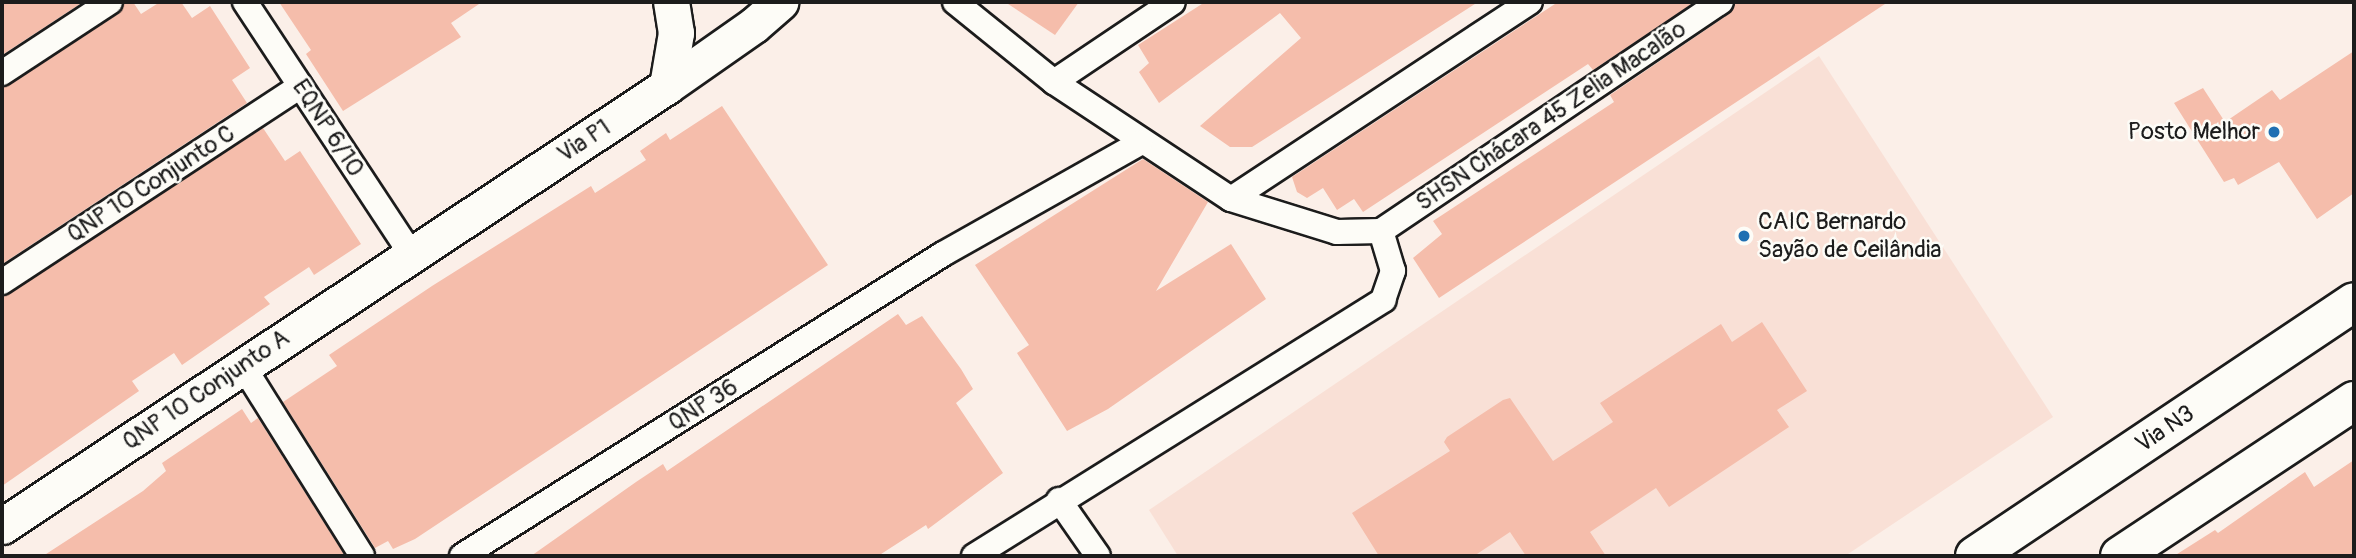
<!DOCTYPE html>
<html>
<head>
<meta charset="utf-8">
<style>
  body { margin:0 }
  #map { position:relative; width:2356px; height:558px; overflow:hidden; background:#fbefe8; font-family:Pangolin,sans-serif }
  div>[style] { position:absolute }
  [style*='--x'] { left:calc(var(--x)*1px); top:calc(var(--y)*1px); width:calc(var(--w)*1px); rotate:calc(var(--a)*1deg) }
  .built>* { inset:0; background:#f9e0d6 }
  .building>* { inset:0; background:#f5bdab }
  .roads { filter:drop-shadow(2px 0 #1c1c1c) drop-shadow(-2px 0 #1c1c1c) drop-shadow(0 2px #1c1c1c) drop-shadow(0 -2px #1c1c1c) }
  .street>* { height:24px; margin:-12px; padding:0 12px; transform-origin:12px; border-radius:12px; background:#fdfcf7 }
  .secondary>* { height:35px; margin:-17.5px; padding:0 17.5px; transform-origin:17.5px; border-radius:17.5px; background:#fdfcf7 }
  .primary>* { height:38px; margin:-19px; padding:0 19px; transform-origin:19px; border-radius:19px; background:#fdfcf7 }
  .dots>* { width:19px; height:19px; translate:-50% -50%; box-sizing:border-box; border:4px solid #fdfcf7; border-radius:50% }
  span { translate:-50% -50%; white-space:nowrap; text-align:center; line-height:1.15; -webkit-text-stroke:5px #fdfcf7; paint-order:stroke }
  .street-label { font-size:24px; color:#1c1c1c }
  .poi-label { font-size:24px; color:#1c1c1c }
  .right { translate:-100% -50%; text-align:right }
  .left { translate:0 -50%; text-align:left }
  .frame { position:absolute; inset:0; border:4px solid #1c1c1c; pointer-events:none }
</style>
</head>
<body>
<div id="map">
  <div class="built">
    <div style="clip-path:polygon(1819px 56px,2053px 417px,1845px 556px,1178px 556px,1149px 510px)"></div>
  </div>
  <div class="building">
    <div style="clip-path:polygon(2px 2px,83px 2px,2px 55px)"></div>
    <div style="clip-path:polygon(125px 2px,133px 2px,141px 14px,160px 2px,181px 2px,192px 18px,210px 6px,250px 68px,232px 80px,247px 103px,2px 264px,2px 88px,118px 14px)"></div>
    <div style="clip-path:polygon(279px 2px,482px 2px,451px 23px,461px 37px,343px 111px,306px 54px,311px 50px)"></div>
    <div style="clip-path:polygon(1005px 2px,1079px 2px,1055px 35px)"></div>
    <div style="clip-path:polygon(1205px 2px,1478px 2px,1252px 147px,1230px 147px,1200px 126px,1301px 38px,1280px 13px,1159px 103px,1139px 72px,1149px 63px,1138px 45px)"></div>
    <div style="clip-path:polygon(1558px 2px,1695px 2px,1593px 70px,1588px 64px,1363px 212px,1354px 199px,1337px 210px,1323px 188px,1307px 198px,1297px 192px,1292px 177px)"></div>
    <div style="clip-path:polygon(1736px 2px,1888px 2px,1439px 298px,1413px 258px,1442px 234px,1433px 221px,1614px 102px,1610px 95px,1729px 14px)"></div>
    <div style="clip-path:polygon(2354px 51px,2354px 193px,2317px 219px,2279px 162px,2238px 185px,2234px 178px,2224px 182px,2174px 103px,2203px 88px,2225px 122px,2272px 90px,2280px 100px)"></div>
    <div style="clip-path:polygon(722px 106px,828px 265px,415px 539px,393px 549px,388px 541px,375px 548px,283px 402px,337px 366px,329px 355px,432px 286px,591px 186px,595px 193px,646px 160px,640px 151px,666px 133px,670px 140px)"></div>
    <div style="clip-path:polygon(263px 128px,285px 161px,300px 151px,361px 244px,314px 275px,309px 267px,264px 297px,270px 304px,182px 365px,174px 353px,132px 381px,139px 391px,2px 486px,2px 297px)"></div>
    <div style="clip-path:polygon(1143px 159px,1208px 202px,1156px 291px,1231px 244px,1266px 299px,1108px 409px,1067px 431px,1017px 353px,1029px 345px,975px 265px)"></div>
    <div style="clip-path:polygon(898px 314px,906px 325px,922px 316px,961px 369px,973px 389px,956px 403px,1003px 473px,928px 529px,926px 525px,878px 556px,531px 556px,636px 482px,663px 464px,667px 471px)"></div>
    <div style="clip-path:polygon(1762px 322px,1807px 391px,1777px 410px,1789px 427px,1669px 507px,1656px 488px,1590px 532px,1606px 556px,1526px 556px,1510px 532px,1474px 556px,1379px 556px,1352px 513px,1450px 451px,1444px 442px,1447px 437px,1503px 400px,1510px 398px,1553px 461px,1613px 422px,1600px 403px,1721px 324px,1732px 342px)"></div>
    <div style="clip-path:polygon(242px 409px,251px 423px,258px 418px,345px 556px,43px 556px,143px 491px,166px 471px,162px 463px)"></div>
    <div style="clip-path:polygon(2354px 460px,2354px 556px,2174px 556px,2215px 530px,2218px 533px,2305px 472px,2314px 487px)"></div>
  </div>
  <div class="roads">
    <div class="street">
      <div style="--x:245;--y:2;--w:302;--a:56.6"></div>
      <div style="--x:955;--y:2;--w:127;--a:38.9"></div>
      <div style="--x:1054;--y:82;--w:212;--a:33.5"></div>
      <div style="--x:1231;--y:199;--w:111;--a:17.3"></div>
      <div style="--x:1337;--y:232;--w:44;--a:-1.3"></div>
      <div style="--x:2;--y:73;--w:129;--a:-33.3"></div>
      <div style="--x:1054;--y:82;--w:143;--a:-33.9"></div>
      <div style="--x:1231;--y:199;--w:358;--a:-33.4"></div>
      <div style="--x:1381;--y:231;--w:410;--a:-34"></div>
      <div style="--x:2;--y:282;--w:357;--a:-33.3"></div>
      <div style="--x:243;--y:366;--w:224;--a:57.9"></div>
      <div style="--x:1059;--y:500;--w:68;--a:55.1"></div>
      <div style="--x:462;--y:556;--w:568;--a:-32.12"></div>
      <div style="--x:943;--y:254;--w:226;--a:-29.4"></div>
      <div style="--x:974;--y:556;--w:483;--a:-32"></div>
      <div style="--x:1383;--y:300;--w:31;--a:-71"></div>
      <div style="--x:1393;--y:271;--w:42;--a:-106.7"></div>
    </div>
    <div class="secondary">
      <div style="--x:667;--y:86;--w:54;--a:-80.4"></div>
      <div style="--x:676;--y:33;--w:31;--a:-99"></div>
      <div style="--x:2;--y:526;--w:797;--a:-33.49"></div>
      <div style="--x:667;--y:86;--w:106;--a:-35"></div>
      <div style="--x:754;--y:25;--w:35;--a:-41"></div>
    </div>
    <div class="primary">
      <div style="--x:1975;--y:556;--w:456;--a:-33.8"></div>
      <div style="--x:2120;--y:556;--w:281;--a:-33.5"></div>
    </div>
  </div>
  <div class="dots">
    <div style="left:2274px;top:132px;background:#1f6fb2"></div>
    <div style="left:1744px;top:236px;background:#1f6fb2"></div>
  </div>
  <div class="street-label">
    <span style="left:1551px;top:116px;rotate:-34deg">SHSN Chácara 45 Zelia Macalão</span>
    <span style="left:328px;top:128px;rotate:57deg">EQNP 6/10</span>
    <span style="left:584px;top:141px;rotate:-33deg">Via P1</span>
    <span style="left:151px;top:184px;rotate:-33deg">QNP 10 Conjunto C</span>
    <span style="left:206px;top:390px;rotate:-34deg">QNP 10 Conjunto A</span>
    <span style="left:703px;top:405px;rotate:-32deg">QNP 36</span>
    <span style="left:2165px;top:429px;rotate:-34deg">Via N3</span>
  </div>
  <div class="poi-label">
    <span class="right" style="left:2260px;top:132px">Posto Melhor</span>
    <span class="left" style="left:1758px;top:236px">CAIC Bernardo<br>Sayão de Ceilândia</span>
  </div>
  <div class="frame"></div>
</div>
</body>
</html>
